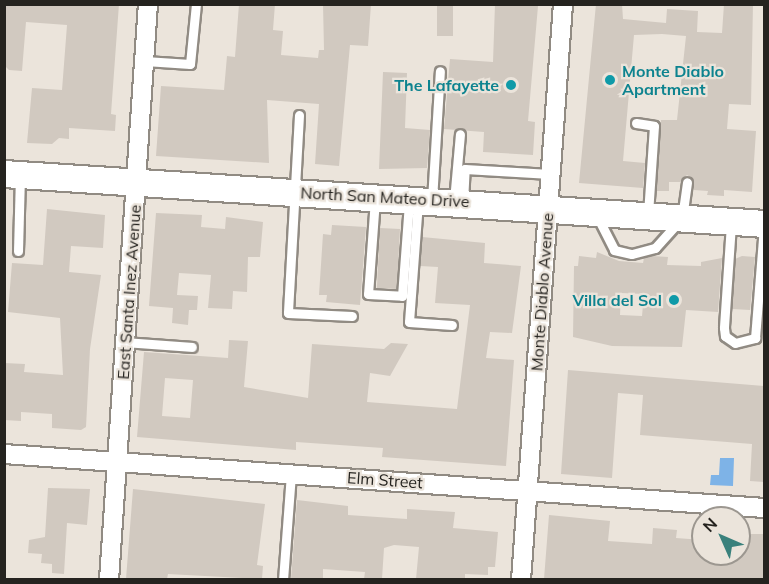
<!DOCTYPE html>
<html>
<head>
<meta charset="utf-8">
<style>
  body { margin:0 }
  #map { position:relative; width:769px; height:584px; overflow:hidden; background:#ebe4db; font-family:Mulish,sans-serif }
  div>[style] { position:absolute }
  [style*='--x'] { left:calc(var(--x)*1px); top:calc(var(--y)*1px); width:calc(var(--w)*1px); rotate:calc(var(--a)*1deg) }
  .water>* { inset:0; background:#7eb3e7 }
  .building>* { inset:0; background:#d1c9c0; transform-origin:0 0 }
  .roads { filter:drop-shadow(2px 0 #918b83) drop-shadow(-2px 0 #918b83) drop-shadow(0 2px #918b83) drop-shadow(0 -2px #918b83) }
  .service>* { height:9px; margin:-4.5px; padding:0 4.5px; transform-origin:4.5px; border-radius:4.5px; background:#fff }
  .minor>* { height:18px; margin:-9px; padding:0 9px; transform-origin:9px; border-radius:9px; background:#fff }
  .secondary>* { height:26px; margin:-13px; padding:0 13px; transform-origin:13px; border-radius:13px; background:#fff }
  .dots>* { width:16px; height:16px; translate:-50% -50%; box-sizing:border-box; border:3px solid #ebe4db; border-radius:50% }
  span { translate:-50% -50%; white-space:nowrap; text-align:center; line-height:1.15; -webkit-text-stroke:4.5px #ebe4db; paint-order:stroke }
  .culture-label { font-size:16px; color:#0d838f; font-weight:700 }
  .left { translate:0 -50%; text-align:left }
  .right { translate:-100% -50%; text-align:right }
  .street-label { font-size:16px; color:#25231f }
  .frame { position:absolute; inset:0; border:6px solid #25231f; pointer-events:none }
  .north { position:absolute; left:691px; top:506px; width:60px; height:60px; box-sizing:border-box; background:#ebe4db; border:2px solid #9c9790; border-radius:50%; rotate:315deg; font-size:16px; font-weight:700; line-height:24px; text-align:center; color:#25231f }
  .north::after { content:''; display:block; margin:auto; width:21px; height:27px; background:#3a817c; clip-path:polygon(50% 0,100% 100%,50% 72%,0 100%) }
</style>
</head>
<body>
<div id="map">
  <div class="water">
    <div style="clip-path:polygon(720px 458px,734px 458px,733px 486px,710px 485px,711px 475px,719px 475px)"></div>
  </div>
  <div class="building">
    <div style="clip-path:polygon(6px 4px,119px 4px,111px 114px,116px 115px,115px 131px,69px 128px,69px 139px,59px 138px,52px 144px,27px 143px,32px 88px,62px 90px,67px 25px,26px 22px,22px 71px,9px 70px,4px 65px)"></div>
    <div style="clip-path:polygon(239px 4px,275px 4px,273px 30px,283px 31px,281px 55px,318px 58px,319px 50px,324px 50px,323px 4px,371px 4px,368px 46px,350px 45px,339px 166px,315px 164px,319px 104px,267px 100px,269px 163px,156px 156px,161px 86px,224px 90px,227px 56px,235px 57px)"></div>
    <div style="left:437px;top:4px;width:16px;height:32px"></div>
    <div style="clip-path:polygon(495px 4px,538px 6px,528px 121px,535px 122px,533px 155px,483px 152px,484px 132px,444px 129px,450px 59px,493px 62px)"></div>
    <div style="clip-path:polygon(596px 4px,622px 4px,623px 19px,666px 23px,667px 9px,698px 11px,697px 32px,722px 33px,724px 4px,753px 4px,751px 105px,729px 104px,727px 129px,756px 131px,752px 192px,724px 190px,724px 196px,707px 195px,708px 191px,694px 190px,693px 179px,687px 175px,680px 182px,669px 182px,669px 191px,656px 191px,661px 120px,677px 120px,686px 36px,662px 34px,634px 35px,623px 161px,645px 163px,643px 188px,579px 183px)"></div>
    <div style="clip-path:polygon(383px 72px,407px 73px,405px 128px,430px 130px,427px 168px,379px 169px)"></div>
    <div style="clip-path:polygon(47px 209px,105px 215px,103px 248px,71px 246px,69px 272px,101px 275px,90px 349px,86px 427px,81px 430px,52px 428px,52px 414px,21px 412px,21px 421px,4px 420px,4px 363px,25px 364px,24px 372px,63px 375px,60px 318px,8px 312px,12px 263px,43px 265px)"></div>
    <div style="clip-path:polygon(156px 213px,202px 215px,201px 227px,225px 229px,226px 217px,263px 222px,260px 257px,248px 257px,247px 292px,233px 291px,232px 309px,208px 308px,211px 275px,179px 273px,177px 295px,198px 296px,197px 310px,189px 310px,188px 325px,172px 323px,173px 308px,149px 306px)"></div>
    <div style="clip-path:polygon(332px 225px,366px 227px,360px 305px,326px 302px,327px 295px,319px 295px,323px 234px,331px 235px)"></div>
    <div style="left:380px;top:228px;width:20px;height:60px;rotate:3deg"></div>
    <div style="clip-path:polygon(evenodd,422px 237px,485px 243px,484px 263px,521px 266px,512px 333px,490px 332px,486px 358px,514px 360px,506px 466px,382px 457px,383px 448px,296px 442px,296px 450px,137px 437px,144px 352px,228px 358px,229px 340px,248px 341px,244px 387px,308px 398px,312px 344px,384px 349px,391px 343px,408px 344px,390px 376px,370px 373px,367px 402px,457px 409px,470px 305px,435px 303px,438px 267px,420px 266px,422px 237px,165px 378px,193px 380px,190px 418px,162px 416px,165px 378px)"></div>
    <div style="clip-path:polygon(evenodd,597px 252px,619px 261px,643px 263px,644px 258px,652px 256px,668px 257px,667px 265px,701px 266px,701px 262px,722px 258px,718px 312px,686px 310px,682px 347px,612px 346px,573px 337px,574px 266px,578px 266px,579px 256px,596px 258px,597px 252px,621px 293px,644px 294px,642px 316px,620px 315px,621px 293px)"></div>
    <div style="clip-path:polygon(742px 256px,755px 257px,750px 310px,732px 309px,735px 259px)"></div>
    <div style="clip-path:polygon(568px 370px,765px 386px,765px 482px,750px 481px,752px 444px,640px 435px,643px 395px,618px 393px,612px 478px,561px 474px)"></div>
    <div style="clip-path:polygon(48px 488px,90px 489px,87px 525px,67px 523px,64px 574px,52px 573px,52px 564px,41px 563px,42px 554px,28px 553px,29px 540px,45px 537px)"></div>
    <div style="clip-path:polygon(133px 489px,265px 504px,257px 565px,263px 566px,262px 579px,168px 574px,167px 579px,126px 579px)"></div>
    <div style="clip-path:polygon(297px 500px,348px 506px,348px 515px,407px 519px,407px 509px,455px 512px,453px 528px,498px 532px,495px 567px,488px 567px,488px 575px,465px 574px,465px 579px,416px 579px,419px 547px,394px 545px,384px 548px,382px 579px,364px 579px,365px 572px,323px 569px,323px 579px,291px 579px)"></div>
    <div style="clip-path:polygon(549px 515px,610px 521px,608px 541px,652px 544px,653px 528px,677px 530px,676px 538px,703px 540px,703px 554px,739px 554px,739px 534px,765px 534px,765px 579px,544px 579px)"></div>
  </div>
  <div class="roads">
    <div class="service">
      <div style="--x:145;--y:61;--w:45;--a:3.8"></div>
      <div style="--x:190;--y:64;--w:60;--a:-84.3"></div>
      <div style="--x:299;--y:115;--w:198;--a:93.2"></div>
      <div style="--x:288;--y:313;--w:64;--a:2.7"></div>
      <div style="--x:636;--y:123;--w:18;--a:9"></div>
      <div style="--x:654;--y:126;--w:89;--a:93.9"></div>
      <div style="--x:375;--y:199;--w:95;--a:94.2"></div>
      <div style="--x:368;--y:294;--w:34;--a:3"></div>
      <div style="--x:402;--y:296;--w:93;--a:-85.7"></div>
      <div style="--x:432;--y:200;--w:129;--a:-86.5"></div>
      <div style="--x:454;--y:201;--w:67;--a:-84.9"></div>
      <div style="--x:418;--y:202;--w:120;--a:94.3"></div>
      <div style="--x:409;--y:322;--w:43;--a:4"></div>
      <div style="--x:463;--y:202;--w:33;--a:-87"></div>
      <div style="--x:465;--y:169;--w:85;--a:3.4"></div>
      <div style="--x:597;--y:216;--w:38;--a:63"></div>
      <div style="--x:614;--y:250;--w:18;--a:13"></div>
      <div style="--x:632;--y:254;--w:24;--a:-15"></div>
      <div style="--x:655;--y:248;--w:40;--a:-48"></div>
      <div style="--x:682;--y:218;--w:36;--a:-82"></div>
      <div style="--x:731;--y:224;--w:104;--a:93.9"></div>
      <div style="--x:724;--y:328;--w:8;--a:83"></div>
      <div style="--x:725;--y:336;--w:12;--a:35"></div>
      <div style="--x:735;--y:343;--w:21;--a:-14"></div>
      <div style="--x:755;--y:338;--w:112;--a:-85.4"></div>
      <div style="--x:18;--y:251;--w:74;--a:-88.5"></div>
      <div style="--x:125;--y:342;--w:67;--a:4.3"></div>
      <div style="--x:283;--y:580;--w:107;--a:-85.7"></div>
    </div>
    <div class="minor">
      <div style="--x:4;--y:454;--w:762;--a:4.06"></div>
      <div style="--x:109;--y:580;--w:577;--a:-86.13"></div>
      <div style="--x:521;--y:580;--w:578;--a:-85.83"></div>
    </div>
    <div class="secondary">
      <div style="--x:4;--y:174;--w:762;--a:3.76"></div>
    </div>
  </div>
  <div class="dots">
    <div style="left:610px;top:80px;background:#0f9aa8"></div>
    <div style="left:511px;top:85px;background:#0f9aa8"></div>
    <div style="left:674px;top:300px;background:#0f9aa8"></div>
  </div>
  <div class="culture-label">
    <span class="left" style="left:622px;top:80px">Monte Diablo<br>Apartment</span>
    <span class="right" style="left:499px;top:85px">The Lafayette</span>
    <span class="right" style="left:662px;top:300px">Villa del Sol</span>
  </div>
  <div class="street-label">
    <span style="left:385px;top:197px;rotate:3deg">North San Mateo Drive</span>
    <span style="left:129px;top:292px;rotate:-86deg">East Santa Inez Avenue</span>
    <span style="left:542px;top:292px;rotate:-86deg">Monte Diablo Avenue</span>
    <span style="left:385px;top:480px;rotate:4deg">Elm Street</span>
  </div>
  <div class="frame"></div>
  <div class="north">N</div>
</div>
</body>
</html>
